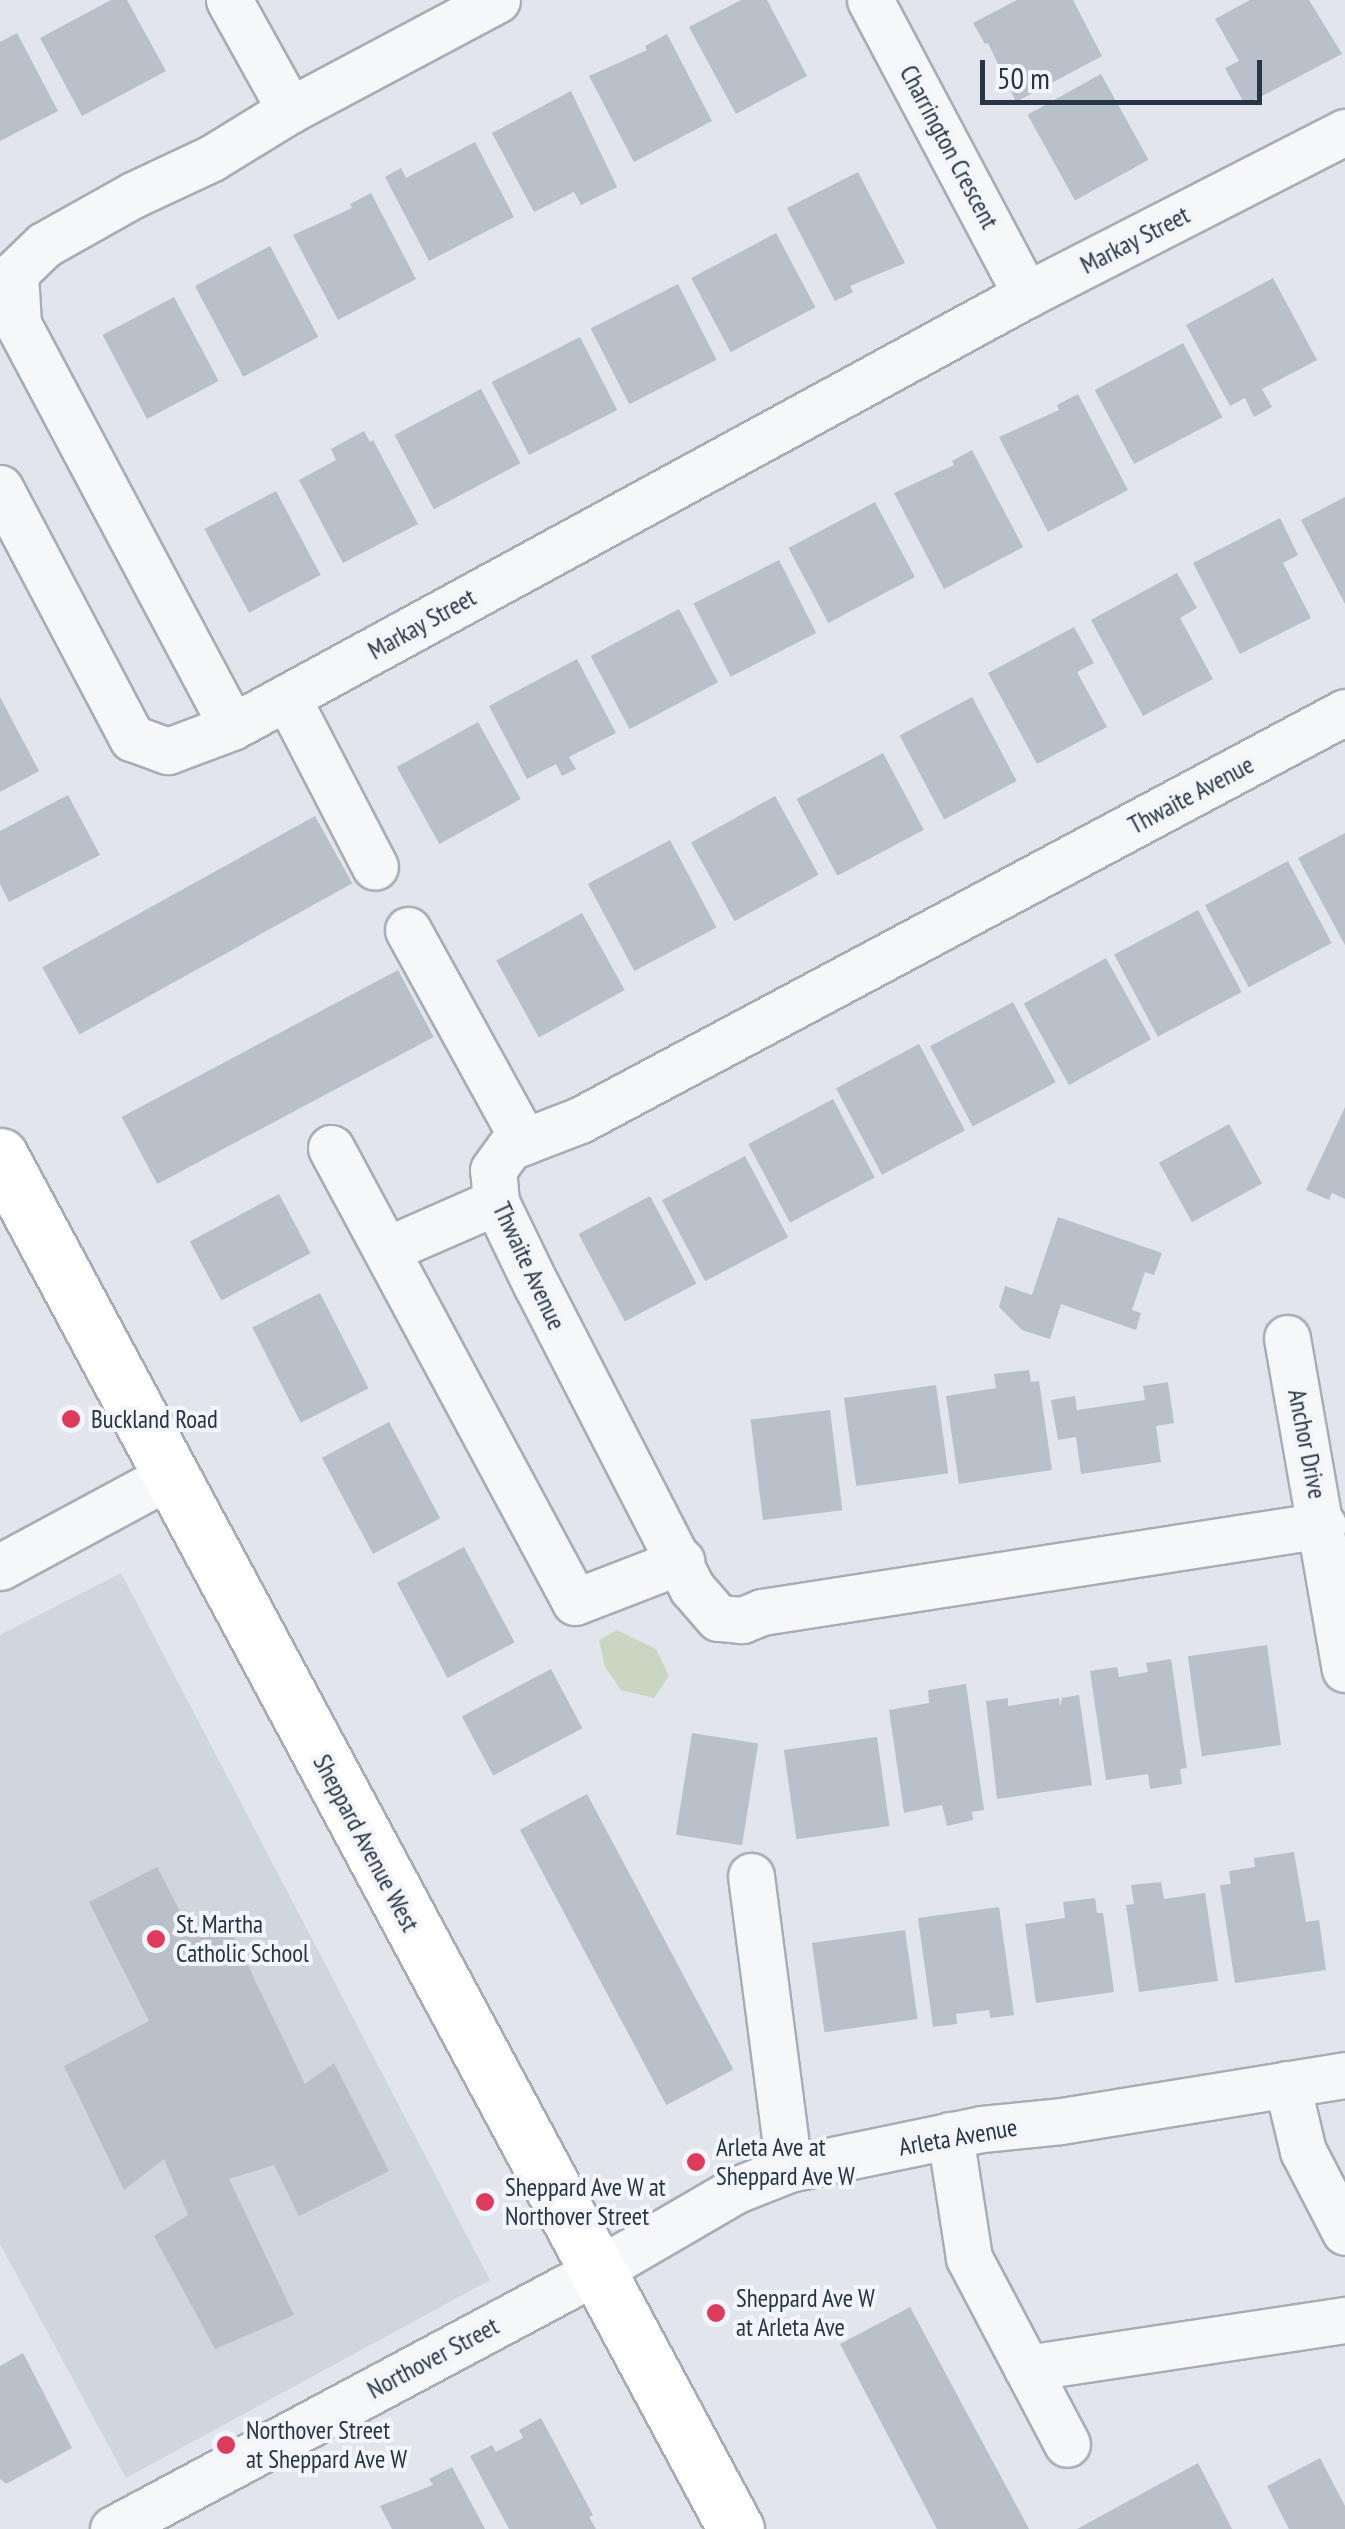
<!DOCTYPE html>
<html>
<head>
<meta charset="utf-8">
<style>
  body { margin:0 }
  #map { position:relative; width:1345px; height:2529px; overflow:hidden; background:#e2e6ec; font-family:"PT Sans Narrow",sans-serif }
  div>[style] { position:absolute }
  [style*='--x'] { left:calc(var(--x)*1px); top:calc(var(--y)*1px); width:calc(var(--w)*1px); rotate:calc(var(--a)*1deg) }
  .built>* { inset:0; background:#cfd6de }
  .green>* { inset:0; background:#c9d7c2 }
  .building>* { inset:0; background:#b8c0ca; transform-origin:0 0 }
  .roads { filter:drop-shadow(2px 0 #a6adb7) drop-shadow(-2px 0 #a6adb7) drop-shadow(0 2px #a6adb7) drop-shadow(0 -2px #a6adb7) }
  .minor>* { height:45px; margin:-22.5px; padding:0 22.5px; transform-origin:22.5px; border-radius:22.5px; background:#f5f7f9 }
  .major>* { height:55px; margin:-27.5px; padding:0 27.5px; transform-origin:27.5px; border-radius:27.5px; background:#fff }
  .dots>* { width:28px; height:28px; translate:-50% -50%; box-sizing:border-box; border:5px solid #f2f5f9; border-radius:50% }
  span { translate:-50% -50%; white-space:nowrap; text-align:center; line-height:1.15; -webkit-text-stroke:8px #f2f5f9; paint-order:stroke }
  .street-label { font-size:25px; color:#283546 }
  .poi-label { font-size:25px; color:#283546 }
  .left { translate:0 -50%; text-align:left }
  .scale { position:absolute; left:980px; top:60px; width:282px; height:45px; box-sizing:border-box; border:5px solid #283546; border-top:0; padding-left:12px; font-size:30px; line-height:35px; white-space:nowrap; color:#283546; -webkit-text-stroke:8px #f2f5f9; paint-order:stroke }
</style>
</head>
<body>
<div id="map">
  <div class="built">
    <div style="clip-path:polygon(121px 1573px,490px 2280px,126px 2478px,0 2244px,0 1635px)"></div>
  </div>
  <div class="green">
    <div style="clip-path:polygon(617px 1630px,656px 1649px,669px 1676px,654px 1698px,621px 1690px,605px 1667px,599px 1640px)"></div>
  </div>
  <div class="building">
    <div style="clip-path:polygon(111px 0,127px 0,166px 71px,82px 116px,40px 38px)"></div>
    <div style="clip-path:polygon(741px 0,767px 0,807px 76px,736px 114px,689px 27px)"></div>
    <div style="clip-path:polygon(1017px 0,1073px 0,1102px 56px,1016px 102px,988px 43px,985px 44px,973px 23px)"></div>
    <div style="clip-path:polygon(1250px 0,1309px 0,1342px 54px,1245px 105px,1225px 68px,1239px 61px,1215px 19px)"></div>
    <div style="clip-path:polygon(17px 33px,58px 111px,0 141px,0 42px)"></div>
    <div style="clip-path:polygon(667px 34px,712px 121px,634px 162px,589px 76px,647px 50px,645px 46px)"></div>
    <div style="left:1101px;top:74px;width:98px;height:84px;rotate:61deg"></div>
    <div style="clip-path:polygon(571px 91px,617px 187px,581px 205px,574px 192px,534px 212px,492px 133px)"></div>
    <div style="clip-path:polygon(475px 142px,514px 217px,429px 261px,385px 177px,401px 168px,406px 178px)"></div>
    <div style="clip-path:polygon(858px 172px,905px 263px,850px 286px,853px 292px,835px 301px,787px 208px)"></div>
    <div style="clip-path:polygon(371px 193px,416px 279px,338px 320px,293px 235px,352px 208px,350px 204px)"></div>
    <div style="left:776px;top:233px;width:84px;height:96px;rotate:62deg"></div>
    <div style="left:270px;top:246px;width:103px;height:85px;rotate:62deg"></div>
    <div style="clip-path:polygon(1273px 278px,1317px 360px,1262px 389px,1272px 407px,1254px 417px,1245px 398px,1230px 406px,1186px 325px)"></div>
    <div style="left:678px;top:284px;width:85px;height:98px;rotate:63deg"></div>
    <div style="left:174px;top:297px;width:95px;height:81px;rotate:62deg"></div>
    <div style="left:580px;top:337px;width:82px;height:99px;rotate:63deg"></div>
    <div style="left:1183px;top:343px;width:84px;height:100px;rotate:62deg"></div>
    <div style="left:481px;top:389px;width:84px;height:98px;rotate:62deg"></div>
    <div style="clip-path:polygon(1078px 394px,1128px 490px,1048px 532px,999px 437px,1059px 410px,1057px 405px)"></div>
    <div style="clip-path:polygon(364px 431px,370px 442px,373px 440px,418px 524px,343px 563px,299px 480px,336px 460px,331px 449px)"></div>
    <div style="clip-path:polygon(972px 450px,1023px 547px,944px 589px,894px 493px,954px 465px,952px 461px)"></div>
    <div style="left:276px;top:491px;width:95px;height:81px;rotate:62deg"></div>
    <div style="clip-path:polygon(1345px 497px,1345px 604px,1301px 520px)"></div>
    <div style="left:875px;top:502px;width:85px;height:98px;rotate:62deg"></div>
    <div style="clip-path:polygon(1280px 518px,1298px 555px,1283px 563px,1311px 618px,1240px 654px,1193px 563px)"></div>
    <div style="left:779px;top:560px;width:82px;height:96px;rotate:63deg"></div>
    <div style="clip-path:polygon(1177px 573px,1197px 608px,1180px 618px,1213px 679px,1143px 716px,1091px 620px)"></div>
    <div style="left:679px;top:609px;width:83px;height:100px;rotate:62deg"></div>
    <div style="clip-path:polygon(1074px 627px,1094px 663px,1077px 672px,1107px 727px,1037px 764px,988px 673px)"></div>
    <div style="clip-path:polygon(577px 659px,616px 733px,569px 757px,576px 769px,562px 776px,556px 764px,527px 779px,489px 706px)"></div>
    <div style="clip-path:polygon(0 697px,39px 771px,0 792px)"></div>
    <div style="left:972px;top:697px;width:95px;height:82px;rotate:62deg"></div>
    <div style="left:478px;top:722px;width:88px;height:93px;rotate:61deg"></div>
    <div style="left:883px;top:753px;width:87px;height:98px;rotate:62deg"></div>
    <div style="clip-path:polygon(68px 795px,100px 855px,9px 902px,0 884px,0 831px)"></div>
    <div style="left:775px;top:796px;width:90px;height:96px;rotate:61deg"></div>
    <div style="left:315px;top:816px;width:77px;height:312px;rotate:61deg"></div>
    <div style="clip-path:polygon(1345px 833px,1345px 945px,1298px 858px)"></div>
    <div style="left:670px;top:840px;width:99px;height:93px;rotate:62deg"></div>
    <div style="left:1288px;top:861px;width:93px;height:94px;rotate:62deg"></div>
    <div style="left:1198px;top:910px;width:93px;height:95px;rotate:62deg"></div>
    <div style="left:582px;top:913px;width:88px;height:98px;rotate:61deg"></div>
    <div style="left:1106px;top:958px;width:93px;height:94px;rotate:61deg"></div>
    <div style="left:398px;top:970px;width:76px;height:313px;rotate:62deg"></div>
    <div style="left:1013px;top:1002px;width:91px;height:94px;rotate:62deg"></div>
    <div style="left:919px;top:1044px;width:98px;height:94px;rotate:62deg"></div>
    <div style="left:833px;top:1099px;width:89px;height:96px;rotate:62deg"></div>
    <div style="clip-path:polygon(1345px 1107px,1345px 1199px,1332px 1193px,1329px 1200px,1306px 1190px)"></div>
    <div style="left:1229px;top:1124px;width:68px;height:80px;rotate:61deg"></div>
    <div style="left:745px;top:1156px;width:92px;height:94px;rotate:62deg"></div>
    <div style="left:279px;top:1194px;width:67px;height:101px;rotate:62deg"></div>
    <div style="left:650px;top:1196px;width:99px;height:81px;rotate:62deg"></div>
    <div style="clip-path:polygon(1058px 1217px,1162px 1253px,1154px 1275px,1145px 1272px,1132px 1310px,1141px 1313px,1136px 1330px,1061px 1304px,1050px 1339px,1022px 1330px,999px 1307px,1005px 1286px,1032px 1295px)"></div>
    <div style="left:320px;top:1293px;width:107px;height:76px;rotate:63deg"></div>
    <div style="clip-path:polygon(1029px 1370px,1031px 1382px,1039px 1381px,1052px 1470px,959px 1484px,946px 1396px,996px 1388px,994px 1374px)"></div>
    <div style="clip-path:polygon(1168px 1382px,1174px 1423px,1156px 1426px,1161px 1462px,1081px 1474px,1076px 1437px,1058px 1440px,1051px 1400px,1075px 1396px,1077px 1410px,1145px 1400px,1143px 1386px)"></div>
    <div style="left:936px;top:1385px;width:89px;height:93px;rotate:82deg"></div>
    <div style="left:830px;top:1410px;width:101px;height:80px;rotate:83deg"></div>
    <div style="left:389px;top:1422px;width:109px;height:76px;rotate:62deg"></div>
    <div style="left:464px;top:1547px;width:108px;height:76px;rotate:62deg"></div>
    <div style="left:1267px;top:1645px;width:101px;height:80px;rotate:82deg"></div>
    <div style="clip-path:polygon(1171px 1659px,1187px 1768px,1180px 1769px,1182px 1784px,1150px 1789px,1148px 1774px,1106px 1780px,1090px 1671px,1117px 1667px,1119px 1677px,1148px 1672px,1146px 1663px)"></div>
    <div style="left:551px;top:1669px;width:67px;height:101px;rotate:62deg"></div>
    <div style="clip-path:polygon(966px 1684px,984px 1810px,972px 1812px,973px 1820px,947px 1826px,942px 1805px,904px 1813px,889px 1710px,929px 1703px,928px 1690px)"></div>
    <div style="clip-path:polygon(1079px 1695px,1092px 1785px,997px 1799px,986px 1701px,1008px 1698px,1008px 1706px,1059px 1698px,1060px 1707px,1062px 1698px)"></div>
    <div style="left:692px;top:1733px;width:67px;height:103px;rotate:9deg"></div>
    <div style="left:877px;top:1737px;width:90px;height:94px;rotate:82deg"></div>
    <div style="left:587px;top:1794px;width:312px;height:76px;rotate:62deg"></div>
    <div style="clip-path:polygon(1294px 1852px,1306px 1922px,1319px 1920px,1326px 1970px,1235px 1983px,1220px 1885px,1231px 1884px,1229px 1871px,1255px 1867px,1254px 1858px)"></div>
    <div style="clip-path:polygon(157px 1867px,192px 1934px,226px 1920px,305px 2084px,334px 2063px,389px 2171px,299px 2216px,274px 2165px,229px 2179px,294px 2315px,215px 2349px,154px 2236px,188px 2215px,164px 2159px,124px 2190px,64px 2066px,149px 2021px,89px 1902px)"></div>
    <div style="clip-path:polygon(1161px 1882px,1164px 1899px,1205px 1893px,1218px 1981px,1139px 1992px,1126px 1905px,1134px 1904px,1131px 1885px)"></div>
    <div style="clip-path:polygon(1095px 1898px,1097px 1913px,1103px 1913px,1114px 1992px,1036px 2003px,1025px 1924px,1065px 1918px,1063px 1902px)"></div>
    <div style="clip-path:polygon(999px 1907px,1014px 2015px,990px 2018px,989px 2010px,956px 2014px,957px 2024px,933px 2027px,918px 1918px)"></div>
    <div style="left:905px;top:1930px;width:90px;height:94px;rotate:82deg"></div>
    <div style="clip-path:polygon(910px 2307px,1029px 2529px,937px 2529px,840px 2344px)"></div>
    <div style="clip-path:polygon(23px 2353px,72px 2448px,6px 2484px,0 2479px,0 2366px)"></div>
    <div style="clip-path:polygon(541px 2418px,593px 2515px,589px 2517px,596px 2529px,509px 2529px,470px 2456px,492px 2445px,496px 2452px,523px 2438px,519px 2430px)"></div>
    <div style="clip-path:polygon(1320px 2458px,1345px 2506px,1345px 2529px,1289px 2529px,1267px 2486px)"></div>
    <div style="clip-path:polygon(1198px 2463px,1232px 2529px,1077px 2529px)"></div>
    <div style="clip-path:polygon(452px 2467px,485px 2529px,392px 2529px,380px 2506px,433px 2485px,429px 2479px)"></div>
  </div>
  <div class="roads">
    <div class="minor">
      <div style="--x:229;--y:0;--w:126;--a:61"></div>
      <div style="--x:497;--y:0;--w:234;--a:152"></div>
      <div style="--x:290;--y:110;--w:92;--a:148.4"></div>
      <div style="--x:212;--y:158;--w:87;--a:154.9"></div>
      <div style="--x:133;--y:195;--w:102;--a:150.7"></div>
      <div style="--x:44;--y:245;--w:40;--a:136"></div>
      <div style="--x:15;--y:273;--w:51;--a:86.6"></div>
      <div style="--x:18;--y:324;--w:456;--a:62"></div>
      <div style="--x:232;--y:727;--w:904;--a:-28.55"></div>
      <div style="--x:1026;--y:295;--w:358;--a:-27.1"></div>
      <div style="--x:870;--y:0;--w:334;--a:62.1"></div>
      <div style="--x:0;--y:488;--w:283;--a:62.2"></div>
      <div style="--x:132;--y:738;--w:38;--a:20"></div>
      <div style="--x:168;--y:751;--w:68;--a:-20.6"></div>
      <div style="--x:287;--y:697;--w:191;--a:62.6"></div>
      <div style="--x:408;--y:930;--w:241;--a:61.2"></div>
      <div style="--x:331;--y:1148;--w:515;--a:61.74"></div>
      <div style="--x:575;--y:1602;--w:114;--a:-21.1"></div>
      <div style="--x:386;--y:1250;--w:120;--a:-23.6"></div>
      <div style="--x:1287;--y:1338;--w:336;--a:80.1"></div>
      <div style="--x:1323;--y:1525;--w:568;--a:171.18"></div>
      <div style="--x:762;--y:1612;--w:22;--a:158"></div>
      <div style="--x:742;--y:1620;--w:24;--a:-175"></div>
      <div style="--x:718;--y:1618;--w:40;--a:-131"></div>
      <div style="--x:692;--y:1588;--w:339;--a:-117.2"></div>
      <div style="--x:537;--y:1287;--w:94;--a:-115.8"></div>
      <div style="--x:496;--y:1202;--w:32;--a:-95"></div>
      <div style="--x:493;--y:1170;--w:29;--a:-54"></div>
      <div style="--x:510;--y:1147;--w:75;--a:-21.1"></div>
      <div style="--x:580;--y:1120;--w:867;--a:-28.07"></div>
      <div style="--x:0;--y:1567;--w:192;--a:-28.3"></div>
      <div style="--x:751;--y:1876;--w:295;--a:82.6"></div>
      <div style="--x:1287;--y:2084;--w:69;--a:76.6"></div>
      <div style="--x:1303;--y:2151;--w:91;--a:62.6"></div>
      <div style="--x:950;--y:2135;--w:124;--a:81.2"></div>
      <div style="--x:969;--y:2258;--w:210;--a:62.2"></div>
      <div style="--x:1027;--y:2368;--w:322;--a:-8.6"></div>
      <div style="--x:113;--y:2529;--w:546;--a:-28.07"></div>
      <div style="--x:595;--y:2272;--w:163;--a:-30.2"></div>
      <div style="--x:736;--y:2190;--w:57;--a:-21.6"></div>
      <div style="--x:789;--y:2169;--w:197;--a:-11.7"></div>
      <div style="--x:982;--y:2129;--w:79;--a:-5.8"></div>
      <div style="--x:1061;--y:2121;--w:288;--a:-9.2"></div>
    </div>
    <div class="major">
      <div style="--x:0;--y:1156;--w:1558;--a:61.81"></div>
    </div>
  </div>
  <div class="dots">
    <div style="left:71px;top:1419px;background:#de3a5e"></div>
    <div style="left:156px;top:1939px;background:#de3a5e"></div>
    <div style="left:696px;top:2162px;background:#de3a5e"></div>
    <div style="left:485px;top:2202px;background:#de3a5e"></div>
    <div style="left:716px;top:2313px;background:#de3a5e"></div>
    <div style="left:226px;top:2445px;background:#de3a5e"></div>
  </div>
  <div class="street-label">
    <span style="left:949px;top:147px;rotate:62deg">Charrington Crescent</span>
    <span style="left:1135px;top:240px;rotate:-27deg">Markay Street</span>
    <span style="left:422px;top:624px;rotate:-29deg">Markay Street</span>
    <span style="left:1191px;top:795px;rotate:-28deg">Thwaite Avenue</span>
    <span style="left:529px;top:1266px;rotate:65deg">Thwaite Avenue</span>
    <span style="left:1307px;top:1444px;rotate:79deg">Anchor Drive</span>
    <span style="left:366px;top:1843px;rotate:62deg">Sheppard Avenue West</span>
    <span style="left:958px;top:2137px;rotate:-10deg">Arleta Avenue</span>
    <span style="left:433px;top:2358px;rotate:-28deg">Northover Street</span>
  </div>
  <div class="poi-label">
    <span class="left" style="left:91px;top:1419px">Buckland Road</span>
    <span class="left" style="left:176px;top:1939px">St. Martha<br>Catholic School</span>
    <span class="left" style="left:716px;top:2162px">Arleta Ave at<br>Sheppard Ave W</span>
    <span class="left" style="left:505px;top:2202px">Sheppard Ave W at<br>Northover Street</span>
    <span class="left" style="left:736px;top:2313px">Sheppard Ave W<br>at Arleta Ave</span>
    <span class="left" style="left:246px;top:2445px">Northover Street<br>at Sheppard Ave W</span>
  </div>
  <div class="scale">50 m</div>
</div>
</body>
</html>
